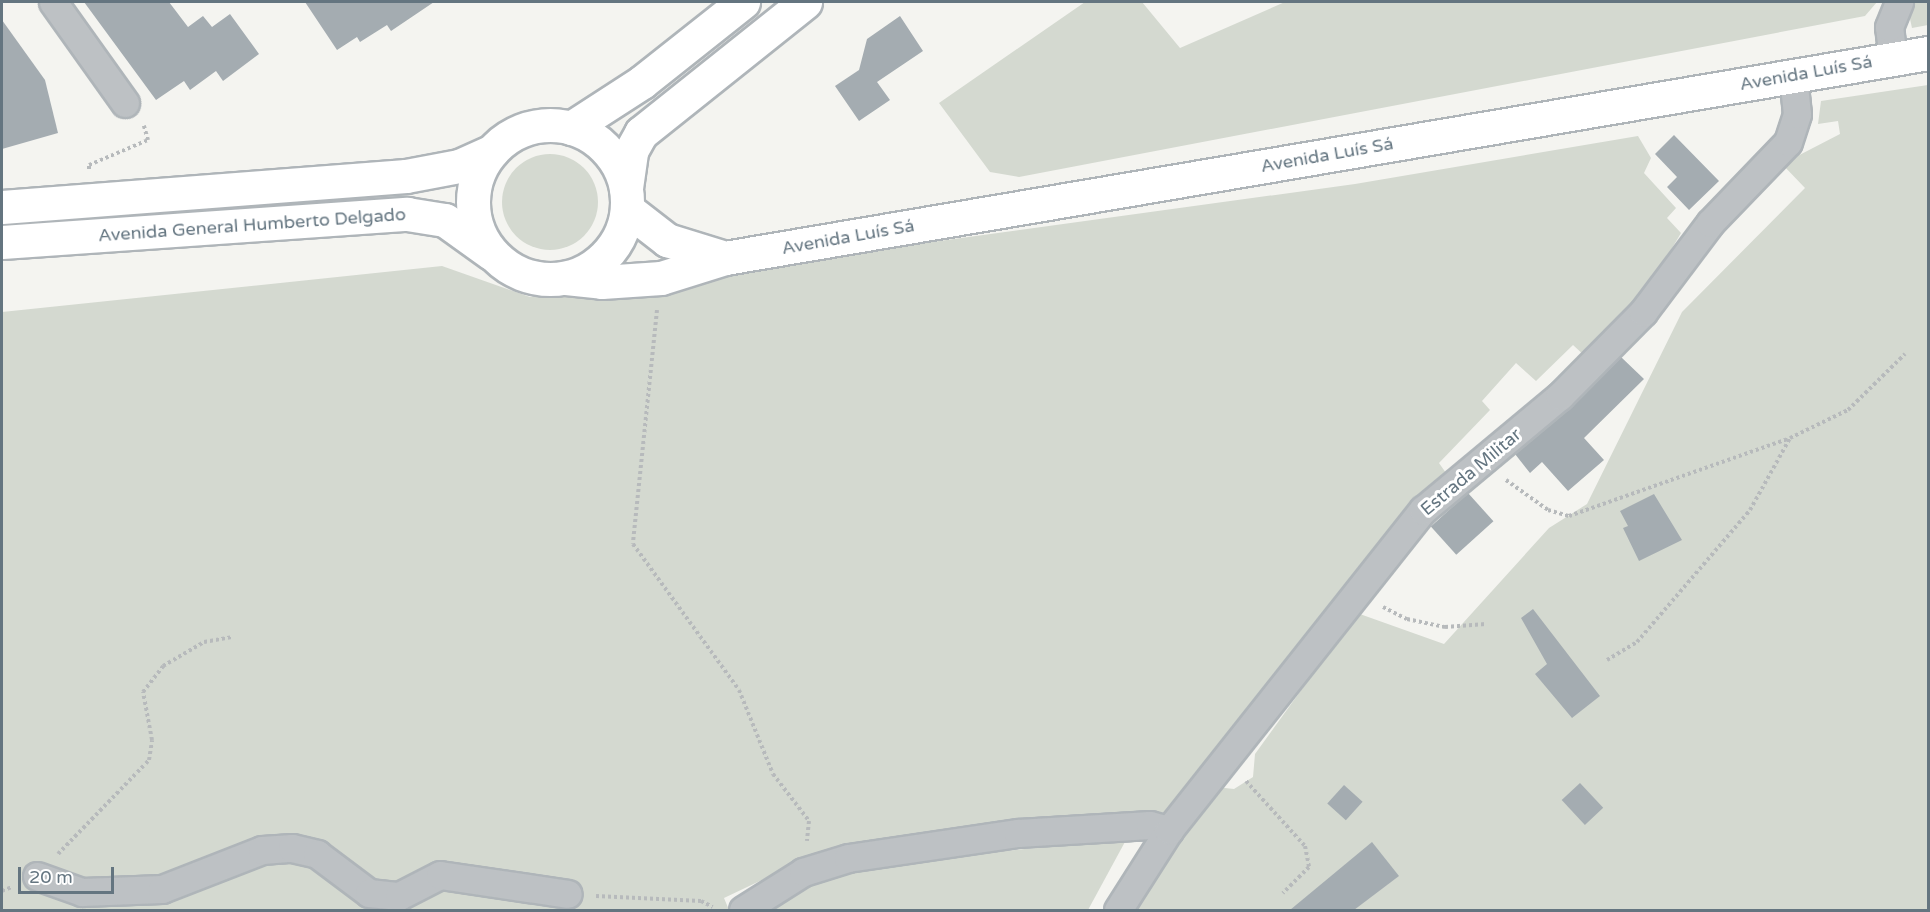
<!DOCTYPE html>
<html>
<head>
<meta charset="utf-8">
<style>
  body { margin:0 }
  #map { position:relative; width:1930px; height:912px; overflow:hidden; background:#f4f4f0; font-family:"Varela Round",sans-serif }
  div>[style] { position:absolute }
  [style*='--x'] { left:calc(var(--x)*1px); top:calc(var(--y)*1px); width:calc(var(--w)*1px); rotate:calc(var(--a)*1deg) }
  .green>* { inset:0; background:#d4d9d0 }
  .round { border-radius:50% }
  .building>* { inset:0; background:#a4acb1; transform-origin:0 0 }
  .path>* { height:4px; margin-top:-2px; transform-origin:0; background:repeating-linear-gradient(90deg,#b7babc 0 3px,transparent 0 6px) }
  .roads { filter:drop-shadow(2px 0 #afb5b9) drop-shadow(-2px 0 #afb5b9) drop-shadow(0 2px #afb5b9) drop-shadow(0 -2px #afb5b9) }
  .street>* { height:27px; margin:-13.5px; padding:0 13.5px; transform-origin:13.5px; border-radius:13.5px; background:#bdc1c4 }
  .secondary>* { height:33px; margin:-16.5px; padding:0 16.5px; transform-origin:16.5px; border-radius:16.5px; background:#fff }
  .secondary>.ring { margin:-16.5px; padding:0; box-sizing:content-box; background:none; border:33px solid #fff; border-radius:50% }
  span { translate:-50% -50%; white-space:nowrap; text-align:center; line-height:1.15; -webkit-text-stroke:6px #fff; paint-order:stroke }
  .street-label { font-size:18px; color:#647580 }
  .frame { position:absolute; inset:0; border:3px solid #647580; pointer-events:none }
  .scale { position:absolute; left:18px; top:867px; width:96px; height:27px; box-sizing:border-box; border:3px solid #647580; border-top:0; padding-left:8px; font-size:18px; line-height:21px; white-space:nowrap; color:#647580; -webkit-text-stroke:4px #fff; paint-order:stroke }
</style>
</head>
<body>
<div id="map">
  <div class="green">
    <div style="clip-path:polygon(1085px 2px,1142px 2px,1180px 48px,1285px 2px,1877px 2px,1865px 16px,1019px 177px,990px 172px,939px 103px)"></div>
    <div style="clip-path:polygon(1914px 2px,1928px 2px,1928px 25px,1912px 28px,1908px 10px)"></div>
    <div style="clip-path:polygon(1928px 85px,1928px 910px,1136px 910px,1216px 787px,1234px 789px,1253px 777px,1255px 754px,1357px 613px,1444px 644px,1549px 528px,1587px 504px,1682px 312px,1805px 188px,1782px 164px,1840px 134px,1838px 121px,1818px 124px,1821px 101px)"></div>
    <div style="clip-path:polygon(1638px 136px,1651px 158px,1644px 173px,1676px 208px,1667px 218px,1681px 233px,1640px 302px,1586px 357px,1573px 345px,1536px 381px,1516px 363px,1482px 401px,1490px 410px,1439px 463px,1446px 473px,1166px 812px,819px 853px,724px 898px,729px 910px,2px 910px,2px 312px,442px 266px,530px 297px,1355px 184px)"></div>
    <div class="round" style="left:502px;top:154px;width:96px;height:96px"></div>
    <div style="clip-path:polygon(1126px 840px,1088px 910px,774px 910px,835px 866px)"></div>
  </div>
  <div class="building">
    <div style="clip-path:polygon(84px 2px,169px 2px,188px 27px,203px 16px,212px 27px,230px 14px,259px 54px,223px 81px,216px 71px,190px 90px,184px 81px,156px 100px)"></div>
    <div style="clip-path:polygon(305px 2px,434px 2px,391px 31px,387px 25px,360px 42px,357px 37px,337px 50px)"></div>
    <div style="clip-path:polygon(900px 16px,923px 51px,877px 82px,890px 100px,859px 121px,835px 86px,859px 70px,867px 39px)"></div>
    <div style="clip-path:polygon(2px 20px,45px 80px,58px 133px,2px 149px)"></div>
    <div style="clip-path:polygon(1674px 135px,1719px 181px,1689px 210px,1667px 187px,1677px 177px,1655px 154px)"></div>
    <div style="clip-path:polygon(1621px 357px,1644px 379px,1584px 438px,1604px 460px,1568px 491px,1542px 462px,1530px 473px,1515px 454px)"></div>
    <div style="left:1468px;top:493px;width:38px;height:50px;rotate:48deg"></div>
    <div style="clip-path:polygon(1654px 494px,1682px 540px,1639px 561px,1623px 528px,1628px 526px,1620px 511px)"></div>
    <div style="clip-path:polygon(1533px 609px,1600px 696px,1572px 718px,1535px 674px,1547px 664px,1521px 618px)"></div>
    <div style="left:1580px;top:783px;width:34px;height:25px;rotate:47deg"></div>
    <div style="left:1344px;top:785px;width:25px;height:25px;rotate:42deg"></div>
    <div style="clip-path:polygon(1372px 842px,1399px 876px,1354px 910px,1290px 910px)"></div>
  </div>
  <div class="path">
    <div style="--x:89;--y:169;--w:4;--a:-90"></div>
    <div style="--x:89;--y:165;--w:64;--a:-23"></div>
    <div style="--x:148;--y:140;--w:15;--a:-106"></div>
    <div style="--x:657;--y:310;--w:235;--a:95.9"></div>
    <div style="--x:633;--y:544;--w:180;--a:54"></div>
    <div style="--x:739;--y:690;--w:91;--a:68"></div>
    <div style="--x:773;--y:774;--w:59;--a:52.5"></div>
    <div style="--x:809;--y:821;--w:20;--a:96"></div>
    <div style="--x:1506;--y:480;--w:52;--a:35.5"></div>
    <div style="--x:1548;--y:510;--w:22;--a:16"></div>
    <div style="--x:1569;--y:516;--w:234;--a:-19.4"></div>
    <div style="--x:1790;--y:438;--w:64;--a:-25.8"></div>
    <div style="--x:1848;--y:410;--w:80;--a:-44.5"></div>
    <div style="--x:1383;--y:607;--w:27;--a:27"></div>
    <div style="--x:1407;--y:619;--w:39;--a:12"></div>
    <div style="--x:1445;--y:627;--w:41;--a:-4.2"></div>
    <div style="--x:1607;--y:660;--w:35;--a:-31"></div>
    <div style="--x:1637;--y:642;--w:174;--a:-49.4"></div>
    <div style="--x:1750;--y:510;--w:82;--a:-60.9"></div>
    <div style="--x:1246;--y:781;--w:88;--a:47.8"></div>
    <div style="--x:1305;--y:846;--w:21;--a:79"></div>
    <div style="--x:1309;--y:867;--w:37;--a:135"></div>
    <div style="--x:58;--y:854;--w:131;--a:-45.9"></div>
    <div style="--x:149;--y:760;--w:20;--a:-81"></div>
    <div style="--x:152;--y:740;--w:49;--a:-100.6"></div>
    <div style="--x:143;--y:692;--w:33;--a:-52"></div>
    <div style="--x:163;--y:666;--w:48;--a:-30.3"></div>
    <div style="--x:204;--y:642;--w:28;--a:-10"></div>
    <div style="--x:2;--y:891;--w:11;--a:-22"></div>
    <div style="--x:596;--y:896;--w:105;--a:2.7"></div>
    <div style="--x:701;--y:901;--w:13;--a:27"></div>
  </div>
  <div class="roads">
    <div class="street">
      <div style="--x:53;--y:2;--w:124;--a:54.5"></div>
      <div style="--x:1893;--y:59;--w:32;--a:-97"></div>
      <div style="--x:1889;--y:27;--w:27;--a:-68"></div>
      <div style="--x:37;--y:876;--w:48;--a:19.6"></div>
      <div style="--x:82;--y:892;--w:80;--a:-2.1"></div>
      <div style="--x:162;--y:889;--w:107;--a:-21.3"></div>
      <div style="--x:262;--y:850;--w:30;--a:-4"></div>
      <div style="--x:292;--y:848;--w:26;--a:13"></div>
      <div style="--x:317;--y:854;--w:65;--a:36.9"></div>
      <div style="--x:369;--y:893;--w:30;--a:6"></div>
      <div style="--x:399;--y:896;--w:46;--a:-27.1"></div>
      <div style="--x:440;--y:875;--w:129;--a:8.4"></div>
      <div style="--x:743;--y:910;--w:71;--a:-32.3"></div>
      <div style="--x:803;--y:872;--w:47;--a:-17.3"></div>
      <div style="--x:848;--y:858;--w:172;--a:-8.4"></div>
      <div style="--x:1018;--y:833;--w:132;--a:-3.5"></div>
      <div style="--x:1150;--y:825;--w:20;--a:15"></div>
      <div style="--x:1118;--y:910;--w:95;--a:-57.5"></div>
      <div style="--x:1169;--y:830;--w:409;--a:-51.6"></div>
      <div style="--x:1423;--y:510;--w:178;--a:-39.8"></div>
      <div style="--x:1560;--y:396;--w:118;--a:-45.3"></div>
      <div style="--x:1643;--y:312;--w:111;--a:-53"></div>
      <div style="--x:1710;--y:223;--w:112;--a:-46.1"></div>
      <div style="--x:1788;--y:142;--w:29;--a:-72"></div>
      <div style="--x:1797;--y:114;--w:39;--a:-96"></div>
    </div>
    <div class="secondary">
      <div class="ring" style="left:473px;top:125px;width:121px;height:121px"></div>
      <div style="--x:571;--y:128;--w:85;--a:-32.9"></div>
      <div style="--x:642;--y:82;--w:129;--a:-38.4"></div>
      <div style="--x:626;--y:188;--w:37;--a:-82"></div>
      <div style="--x:631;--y:151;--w:21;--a:-61"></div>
      <div style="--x:641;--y:133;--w:210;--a:-38.6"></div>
      <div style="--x:2;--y:207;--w:405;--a:-4.4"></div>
      <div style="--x:406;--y:176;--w:54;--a:-10.7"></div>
      <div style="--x:459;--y:166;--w:36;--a:-24"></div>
      <div style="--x:627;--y:209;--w:51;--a:37.8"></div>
      <div style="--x:667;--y:240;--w:61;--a:17.2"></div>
      <div style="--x:2;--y:242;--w:406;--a:-4"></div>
      <div style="--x:407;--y:214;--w:38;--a:9"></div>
      <div style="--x:445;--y:220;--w:57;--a:35.7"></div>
      <div style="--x:566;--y:278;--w:36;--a:6"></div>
      <div style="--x:602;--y:282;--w:59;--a:-3.9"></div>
      <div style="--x:661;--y:278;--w:67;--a:-17.4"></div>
      <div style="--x:725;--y:258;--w:1220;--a:-9.67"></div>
    </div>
  </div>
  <div class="street-label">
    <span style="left:1806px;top:73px;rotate:-10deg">Avenida Luís Sá</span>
    <span style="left:1327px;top:155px;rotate:-10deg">Avenida Luís Sá</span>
    <span style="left:252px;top:225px;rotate:-4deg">Avenida General Humberto Delgado</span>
    <span style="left:848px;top:237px;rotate:-10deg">Avenida Luís Sá</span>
    <span style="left:1471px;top:472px;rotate:-40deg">Estrada Militar</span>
  </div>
  <div class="frame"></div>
  <div class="scale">20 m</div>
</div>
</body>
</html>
